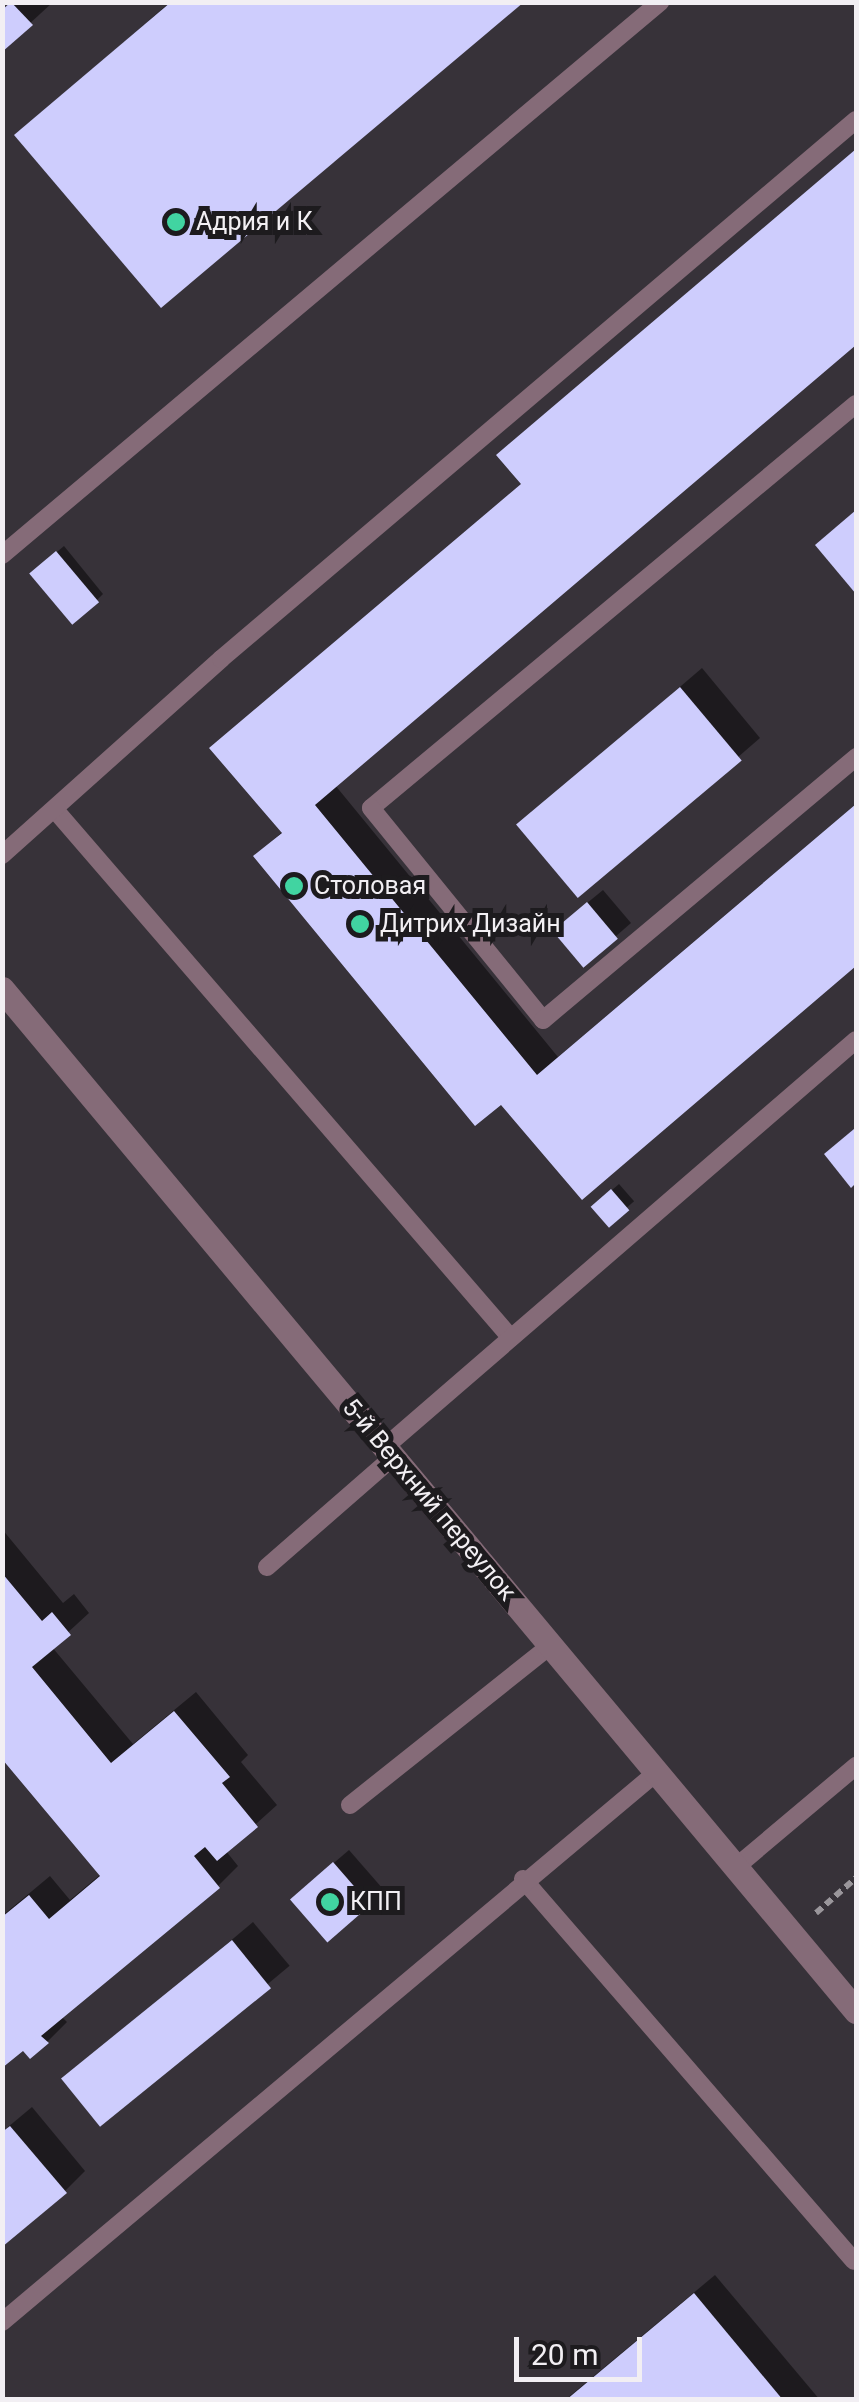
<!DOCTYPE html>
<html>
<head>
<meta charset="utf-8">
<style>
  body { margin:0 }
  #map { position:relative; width:859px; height:2402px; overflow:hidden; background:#373239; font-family:Roboto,sans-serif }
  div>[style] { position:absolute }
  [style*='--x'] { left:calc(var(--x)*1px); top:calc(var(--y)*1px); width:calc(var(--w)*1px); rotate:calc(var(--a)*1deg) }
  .shadow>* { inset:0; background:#0007; transform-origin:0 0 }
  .building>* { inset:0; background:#cecdfd; transform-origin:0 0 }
  .path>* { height:6px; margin-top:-3px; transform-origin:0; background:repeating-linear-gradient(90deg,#9a969b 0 8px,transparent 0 13px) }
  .lane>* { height:18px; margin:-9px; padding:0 9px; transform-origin:9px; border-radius:9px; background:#856b78 }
  .street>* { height:25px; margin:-12.5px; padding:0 12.5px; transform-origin:12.5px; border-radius:12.5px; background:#856b78 }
  .dots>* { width:28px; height:28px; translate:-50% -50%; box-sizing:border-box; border:5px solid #1d1b1e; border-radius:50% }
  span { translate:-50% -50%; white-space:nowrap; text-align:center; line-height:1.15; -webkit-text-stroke:10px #1d1b1e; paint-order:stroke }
  .poi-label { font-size:25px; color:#f2eff3 }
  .left { translate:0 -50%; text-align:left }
  .street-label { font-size:25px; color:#f2eff3 }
  .frame { position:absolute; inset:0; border:5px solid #f2eff3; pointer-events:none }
  .scale { position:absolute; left:514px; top:2337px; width:128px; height:45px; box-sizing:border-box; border:5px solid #f2eff3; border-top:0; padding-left:12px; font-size:30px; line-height:35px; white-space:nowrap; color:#f2eff3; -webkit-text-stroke:8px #1d1b1e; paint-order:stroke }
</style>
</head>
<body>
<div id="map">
  <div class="shadow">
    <div style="clip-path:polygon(11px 2px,52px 3px,3px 48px,5px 8px)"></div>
    <div style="clip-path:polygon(170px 2px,520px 2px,17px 135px)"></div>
    <div style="clip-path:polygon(856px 150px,856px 342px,335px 785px,558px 1057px,856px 804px,856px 963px,582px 1196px,501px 1101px,256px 856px,283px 831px,523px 482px,513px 441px)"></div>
    <div style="clip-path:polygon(64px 546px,103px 594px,97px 600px,39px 567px)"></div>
    <div style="clip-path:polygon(702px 668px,760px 738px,579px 895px,541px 806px)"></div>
    <div style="clip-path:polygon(603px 890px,631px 923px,583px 965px,570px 917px)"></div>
    <div style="clip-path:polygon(856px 1129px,856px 1180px,851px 1184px,834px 1148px)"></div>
    <div style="left:619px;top:1184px;width:23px;height:35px;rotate:49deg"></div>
    <div style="clip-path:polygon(2px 1529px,63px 1603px,74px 1594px,89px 1613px,52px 1647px,133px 1744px,196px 1692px,248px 1755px,241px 1762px,277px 1805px,226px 1851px,238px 1866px,218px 1886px,61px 2016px,67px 2022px,47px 2042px,24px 2047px,2px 2065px,2px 1916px,50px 1876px,70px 1900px,101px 1874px,2px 1755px)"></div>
    <div style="clip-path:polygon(349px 1850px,383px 1889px,369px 1903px,308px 1885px)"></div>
    <div style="left:253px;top:1922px;width:57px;height:245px;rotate:50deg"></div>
    <div style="clip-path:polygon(32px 2107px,85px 2171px,65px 2191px,2px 2132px)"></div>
    <div style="clip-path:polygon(715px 2275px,820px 2400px,565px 2400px)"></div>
  </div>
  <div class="building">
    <div style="clip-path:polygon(11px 2px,33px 25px,2px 52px,2px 10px)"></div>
    <div style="clip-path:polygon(171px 2px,524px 2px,161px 308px,14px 135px)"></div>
    <div style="clip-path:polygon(856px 149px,856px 345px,315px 805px,537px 1075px,856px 804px,856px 966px,582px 1200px,501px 1105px,475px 1126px,253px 856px,282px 833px,209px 748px,521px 484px,496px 455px)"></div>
    <div style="clip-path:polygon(856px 510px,856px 594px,815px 545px)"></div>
    <div style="left:56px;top:551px;width:67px;height:35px;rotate:50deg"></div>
    <div style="left:680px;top:687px;width:96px;height:214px;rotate:50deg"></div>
    <div style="left:587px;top:902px;width:48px;height:45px;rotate:50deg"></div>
    <div style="clip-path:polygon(854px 1129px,856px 1183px,851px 1188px,824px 1154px)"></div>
    <div style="left:611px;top:1189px;width:28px;height:27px;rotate:49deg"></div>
    <div style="clip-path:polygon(2px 1573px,42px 1621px,52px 1612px,71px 1635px,32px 1667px,111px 1763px,174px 1711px,230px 1777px,222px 1783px,258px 1827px,217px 1861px,205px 1847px,194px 1856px,220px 1888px,41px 2036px,49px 2043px,30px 2059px,23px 2051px,2px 2068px,2px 1917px,29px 1895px,49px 1919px,100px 1876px,2px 1759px)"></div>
    <div style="left:333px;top:1862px;width:57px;height:57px;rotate:49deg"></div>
    <div style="left:232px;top:1940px;width:62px;height:220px;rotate:51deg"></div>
    <div style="clip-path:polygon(10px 2126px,67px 2193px,2px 2247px,2px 2132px)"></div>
    <div style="clip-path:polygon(694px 2293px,783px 2400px,566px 2400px)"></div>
  </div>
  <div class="path">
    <div style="--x:816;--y:1913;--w:53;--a:-41.2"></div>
  </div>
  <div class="lane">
    <div style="--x:856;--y:404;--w:631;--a:140.21"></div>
    <div style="--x:371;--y:808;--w:273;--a:50.9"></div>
    <div style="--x:543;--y:1020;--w:409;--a:-40"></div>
    <div style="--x:2;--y:555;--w:860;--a:-40.04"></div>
    <div style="--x:56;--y:811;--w:696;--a:49.19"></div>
    <div style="--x:2;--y:855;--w:294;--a:-41.8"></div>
    <div style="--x:221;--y:659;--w:833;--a:-40.33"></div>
    <div style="--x:385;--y:1447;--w:622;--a:-40.83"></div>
    <div style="--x:267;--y:1567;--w:167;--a:-41.1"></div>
    <div style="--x:350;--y:1805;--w:257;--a:-38.5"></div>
    <div style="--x:736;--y:1867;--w:157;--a:-40.1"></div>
    <div style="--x:523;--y:1879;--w:505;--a:49.09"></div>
    <div style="--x:2;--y:2322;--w:855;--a:-40.02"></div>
  </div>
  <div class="street">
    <div style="--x:2;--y:989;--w:1332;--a:50.12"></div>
  </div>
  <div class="dots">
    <div style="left:176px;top:222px;background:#41d4a1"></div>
    <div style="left:294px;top:886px;background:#41d4a1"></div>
    <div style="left:360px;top:924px;background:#41d4a1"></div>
    <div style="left:330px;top:1902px;background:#41d4a1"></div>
  </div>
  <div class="poi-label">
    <span class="left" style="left:196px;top:222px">Адрия и К</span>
    <span class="left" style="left:314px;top:886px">Столовая</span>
    <span class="left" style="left:380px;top:924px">Дитрих Дизайн</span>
    <span class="left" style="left:350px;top:1902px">КПП</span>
  </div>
  <div class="street-label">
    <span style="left:429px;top:1500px;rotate:50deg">5-й Верхний переулок</span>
  </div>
  <div class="frame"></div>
  <div class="scale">20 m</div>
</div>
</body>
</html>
